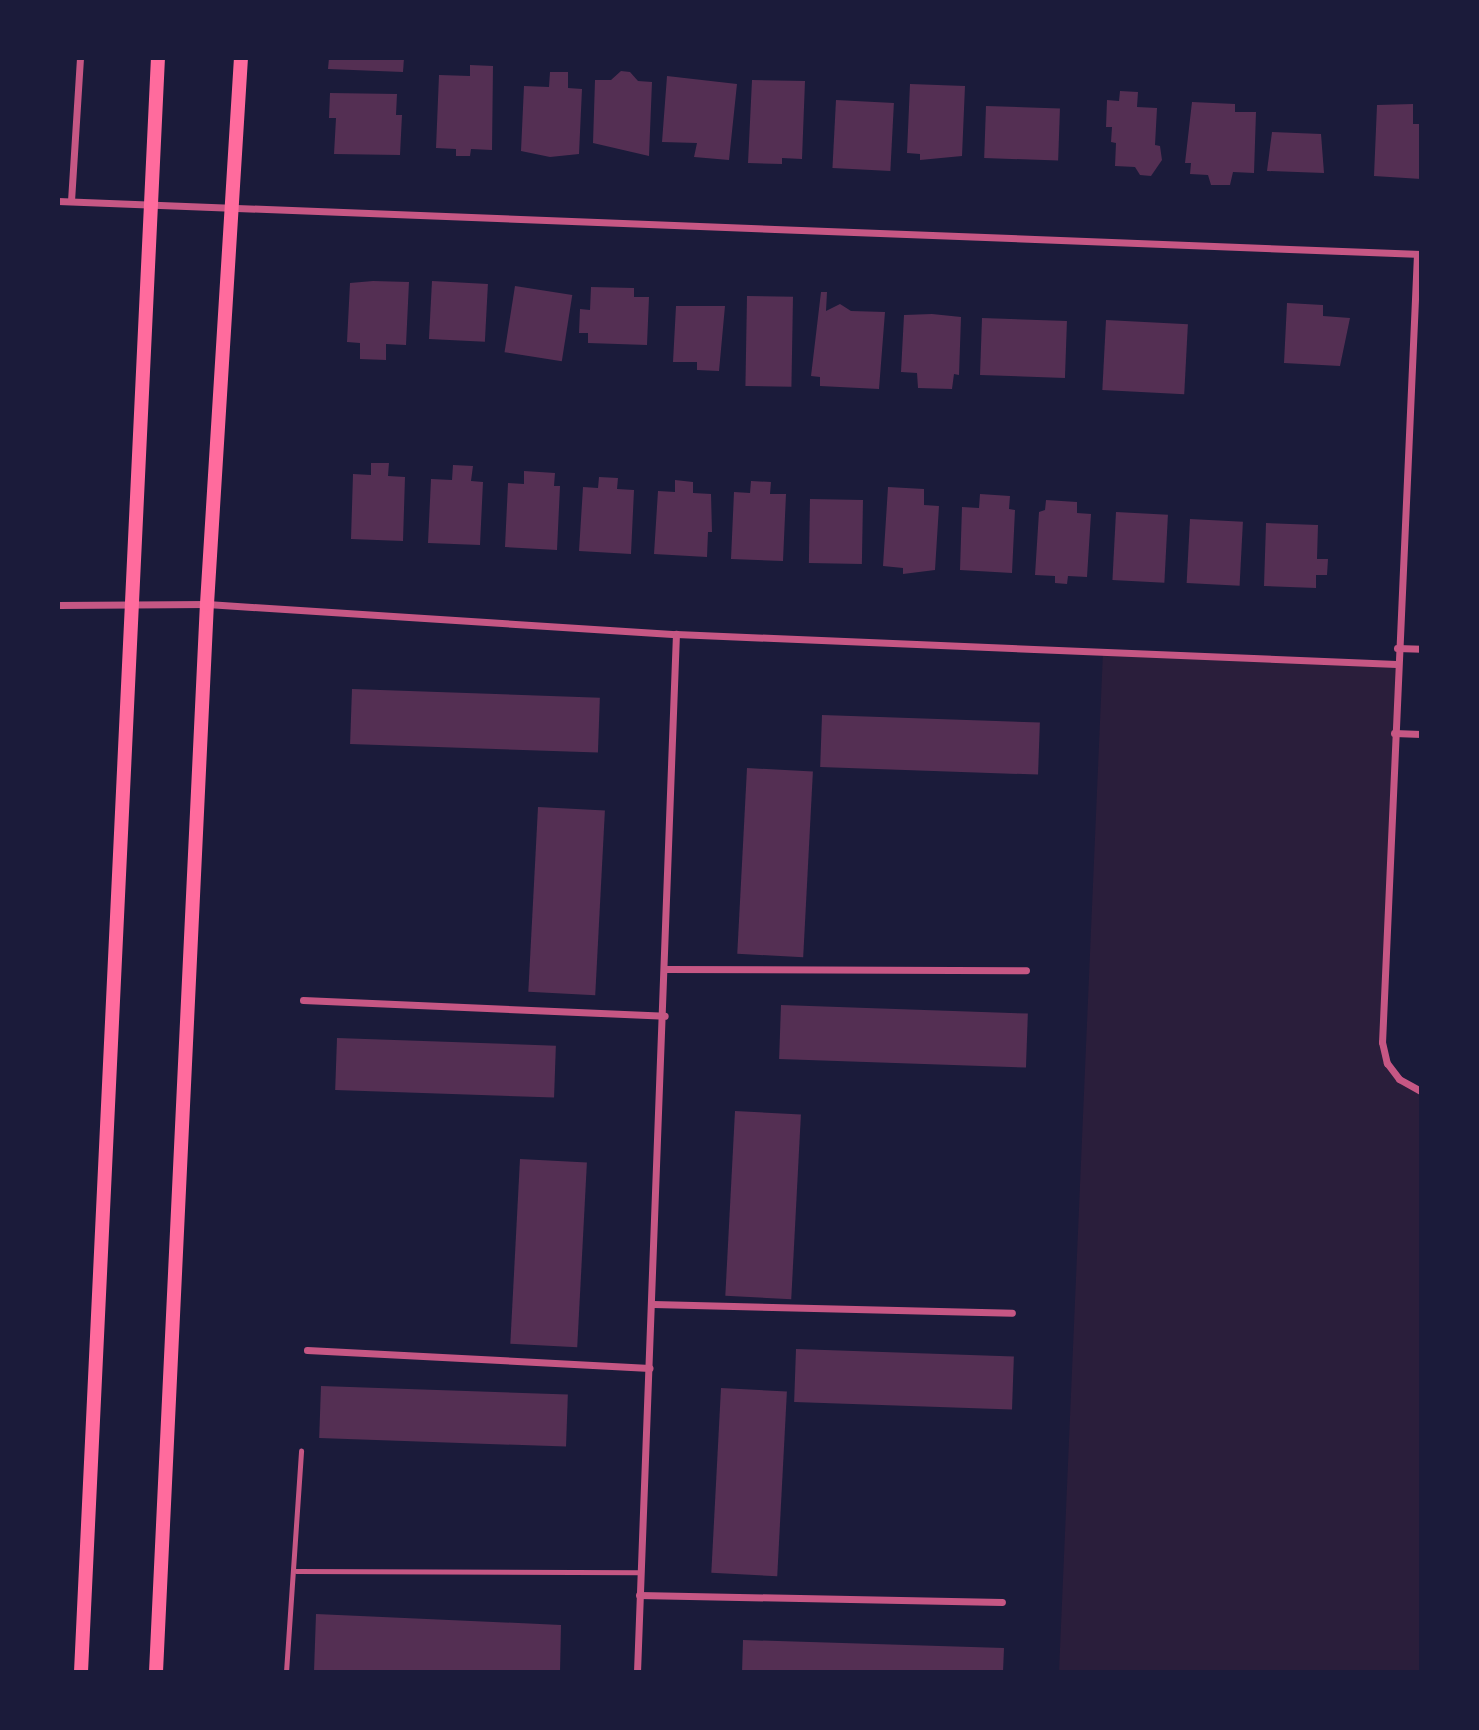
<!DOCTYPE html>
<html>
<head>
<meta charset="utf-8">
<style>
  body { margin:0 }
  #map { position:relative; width:1479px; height:1730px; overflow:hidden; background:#1b1b3a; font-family:Jost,sans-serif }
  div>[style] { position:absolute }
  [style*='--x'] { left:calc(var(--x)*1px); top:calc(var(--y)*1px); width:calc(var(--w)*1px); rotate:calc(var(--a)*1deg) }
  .green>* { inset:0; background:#2a1e3b }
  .building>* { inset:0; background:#542f53; transform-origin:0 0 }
  .service>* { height:5px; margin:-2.5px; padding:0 2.5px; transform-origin:2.5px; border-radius:2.5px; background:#c65784 }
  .minor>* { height:7px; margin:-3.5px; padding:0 3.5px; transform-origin:3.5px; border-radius:3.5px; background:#c65784 }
  .secondary>* { height:14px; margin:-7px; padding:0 7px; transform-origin:7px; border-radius:7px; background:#ff6b9d }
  span { translate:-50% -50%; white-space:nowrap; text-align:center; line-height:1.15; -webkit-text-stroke:5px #1b1b3a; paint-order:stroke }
  .frame { position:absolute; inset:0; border:60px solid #1b1b3a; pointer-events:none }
</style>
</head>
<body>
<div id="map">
  <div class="green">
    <div style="clip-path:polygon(1103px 652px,1396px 664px,1382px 1042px,1387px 1063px,1399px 1079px,1421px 1091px,1421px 1672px,1059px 1672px)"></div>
  </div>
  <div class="building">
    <div style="clip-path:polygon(329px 58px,404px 58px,403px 72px,328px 69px)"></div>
    <div style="clip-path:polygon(470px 65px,493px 66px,492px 150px,471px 149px,470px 156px,456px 156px,456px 149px,436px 148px,439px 75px,470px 76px)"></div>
    <div style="clip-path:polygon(621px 71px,630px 72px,638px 81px,652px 82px,649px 156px,593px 143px,595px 80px,611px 80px)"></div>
    <div style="clip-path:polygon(550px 72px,568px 72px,568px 88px,582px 89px,579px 154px,550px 157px,521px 151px,524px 86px,549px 87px)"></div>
    <div style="clip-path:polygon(667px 76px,737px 84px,729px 160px,694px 157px,697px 143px,662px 142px)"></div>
    <div style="clip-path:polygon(752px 80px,805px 81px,802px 159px,782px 158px,782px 164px,748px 163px)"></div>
    <div style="clip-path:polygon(910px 84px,965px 86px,962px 156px,920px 160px,920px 154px,907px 153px)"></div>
    <div style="clip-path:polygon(1120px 91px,1138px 92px,1137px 107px,1157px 108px,1155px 145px,1160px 146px,1162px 160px,1151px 176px,1140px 175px,1135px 167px,1115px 166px,1116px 143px,1111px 142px,1112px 127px,1106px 127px,1107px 100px,1119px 101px)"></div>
    <div style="clip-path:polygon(330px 93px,397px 94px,396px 115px,402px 115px,400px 155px,334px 154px,336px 118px,329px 118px)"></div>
    <div style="left:836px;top:100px;width:58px;height:68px;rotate:3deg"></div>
    <div style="clip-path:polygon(1192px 102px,1235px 104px,1235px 112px,1256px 112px,1254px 173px,1233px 172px,1230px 185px,1211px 185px,1208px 175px,1190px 174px,1191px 163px,1185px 163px)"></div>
    <div style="clip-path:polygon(1413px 104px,1413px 124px,1421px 124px,1421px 179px,1374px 176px,1377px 105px)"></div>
    <div style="left:986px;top:106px;width:74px;height:52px;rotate:2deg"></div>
    <div style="clip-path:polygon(1272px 132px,1321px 134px,1324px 173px,1267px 171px)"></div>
    <div style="clip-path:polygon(373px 281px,409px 282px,406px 345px,386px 344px,386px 360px,360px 359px,360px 343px,347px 342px,350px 283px)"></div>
    <div style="left:432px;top:281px;width:56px;height:58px;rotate:3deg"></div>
    <div style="left:515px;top:286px;width:58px;height:67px;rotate:9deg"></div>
    <div style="clip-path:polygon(591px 287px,634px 288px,634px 297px,649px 297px,647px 345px,588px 343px,588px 333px,579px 333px,580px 309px,590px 310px)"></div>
    <div style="clip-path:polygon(821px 292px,827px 292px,826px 311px,840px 304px,851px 311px,885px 312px,879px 389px,820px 386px,820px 377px,811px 376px)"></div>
    <div style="left:747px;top:296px;width:46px;height:90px;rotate:1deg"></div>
    <div style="clip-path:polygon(1287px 303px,1323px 305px,1323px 316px,1350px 318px,1340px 366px,1284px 363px)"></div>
    <div style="clip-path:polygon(676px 306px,725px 306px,719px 371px,697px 370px,697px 362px,673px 362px)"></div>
    <div style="clip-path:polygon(932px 314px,961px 317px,959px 375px,954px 374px,952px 389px,918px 388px,917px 373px,901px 372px,904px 315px)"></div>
    <div style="left:982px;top:318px;width:85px;height:57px;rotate:2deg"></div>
    <div style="left:1106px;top:320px;width:82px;height:70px;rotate:3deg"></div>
    <div style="clip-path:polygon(371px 463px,389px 463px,388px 476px,405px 477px,403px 541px,351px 539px,353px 474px,371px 475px)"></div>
    <div style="clip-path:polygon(453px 465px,473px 466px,471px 481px,483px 482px,480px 545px,428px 543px,431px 479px,452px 480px)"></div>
    <div style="clip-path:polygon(524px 471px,555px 473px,554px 486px,560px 486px,557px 550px,505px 547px,508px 483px,524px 484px)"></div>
    <div style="clip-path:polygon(599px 477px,618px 478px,617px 489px,634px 490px,631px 554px,579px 551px,583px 487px,598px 488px)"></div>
    <div style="clip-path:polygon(675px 480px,693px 482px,693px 493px,711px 494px,712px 532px,708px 532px,707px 557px,654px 554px,658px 491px,675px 492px)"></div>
    <div style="clip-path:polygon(751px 481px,771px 482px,770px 494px,786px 494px,783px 561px,731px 559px,734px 492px,750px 493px)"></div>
    <div style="clip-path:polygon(888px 487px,924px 489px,924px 505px,939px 506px,935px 570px,903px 574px,903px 568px,883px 566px)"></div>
    <div style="clip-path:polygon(980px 494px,1010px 496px,1009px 509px,1015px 510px,1012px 573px,960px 570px,962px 507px,979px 508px)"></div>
    <div style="left:810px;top:499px;width:53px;height:64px;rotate:1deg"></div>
    <div style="clip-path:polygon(1046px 500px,1077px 502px,1077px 513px,1091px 514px,1087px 577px,1068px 576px,1067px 584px,1055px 583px,1055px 576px,1035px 575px,1039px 512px,1045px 510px)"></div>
    <div style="left:1116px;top:512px;width:52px;height:68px;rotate:3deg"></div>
    <div style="left:1190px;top:519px;width:53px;height:64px;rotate:3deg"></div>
    <div style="clip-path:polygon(1266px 523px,1318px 525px,1317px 559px,1328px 559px,1327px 575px,1316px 575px,1316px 588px,1264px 586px)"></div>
    <div style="left:352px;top:689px;width:248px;height:55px;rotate:2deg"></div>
    <div style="left:822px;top:715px;width:218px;height:52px;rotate:2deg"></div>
    <div style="left:747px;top:768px;width:66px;height:186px;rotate:3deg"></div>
    <div style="left:538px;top:807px;width:67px;height:185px;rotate:3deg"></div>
    <div style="left:781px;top:1005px;width:247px;height:54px;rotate:2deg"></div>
    <div style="left:337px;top:1038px;width:219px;height:52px;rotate:2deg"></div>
    <div style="left:735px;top:1111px;width:66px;height:185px;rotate:3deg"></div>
    <div style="left:520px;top:1159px;width:67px;height:185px;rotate:3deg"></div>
    <div style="left:796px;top:1349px;width:218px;height:53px;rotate:2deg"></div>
    <div style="left:321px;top:1386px;width:247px;height:52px;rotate:2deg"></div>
    <div style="left:721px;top:1388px;width:66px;height:185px;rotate:3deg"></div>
    <div style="clip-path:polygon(316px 1614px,561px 1625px,560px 1672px,314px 1672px)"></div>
    <div style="clip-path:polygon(743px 1640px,1004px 1648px,1003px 1672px,742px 1672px)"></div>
  </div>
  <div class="service">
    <div style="--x:296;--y:1571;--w:344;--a:0.2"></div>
    <div style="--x:286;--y:1672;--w:222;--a:-86.1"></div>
  </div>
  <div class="minor">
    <div style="--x:58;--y:201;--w:1364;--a:2.23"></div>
    <div style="--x:71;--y:201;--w:143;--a:-86.4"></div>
    <div style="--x:1417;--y:254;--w:789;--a:92.54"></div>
    <div style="--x:1382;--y:1042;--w:22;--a:77"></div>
    <div style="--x:1387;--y:1063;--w:20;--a:53"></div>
    <div style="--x:1399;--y:1079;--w:25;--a:29"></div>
    <div style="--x:58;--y:605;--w:149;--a:-0.4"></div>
    <div style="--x:207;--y:604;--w:470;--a:3.7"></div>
    <div style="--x:676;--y:634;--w:721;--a:2.39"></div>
    <div style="--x:1397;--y:648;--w:24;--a:2"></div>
    <div style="--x:1394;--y:733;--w:27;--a:2"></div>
    <div style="--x:666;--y:969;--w:360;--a:0.2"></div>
    <div style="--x:303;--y:1000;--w:362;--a:2.5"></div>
    <div style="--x:653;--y:1304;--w:359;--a:1.4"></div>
    <div style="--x:307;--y:1350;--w:343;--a:3"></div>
    <div style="--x:639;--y:1595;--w:363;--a:1.1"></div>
    <div style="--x:637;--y:1672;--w:1039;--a:-87.85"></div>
  </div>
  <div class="secondary">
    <div style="--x:81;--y:1672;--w:1616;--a:-87.27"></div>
    <div style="--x:156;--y:1672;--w:1069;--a:-87.27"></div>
    <div style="--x:207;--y:604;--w:547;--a:-86.44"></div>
  </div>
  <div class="frame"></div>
</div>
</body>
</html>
